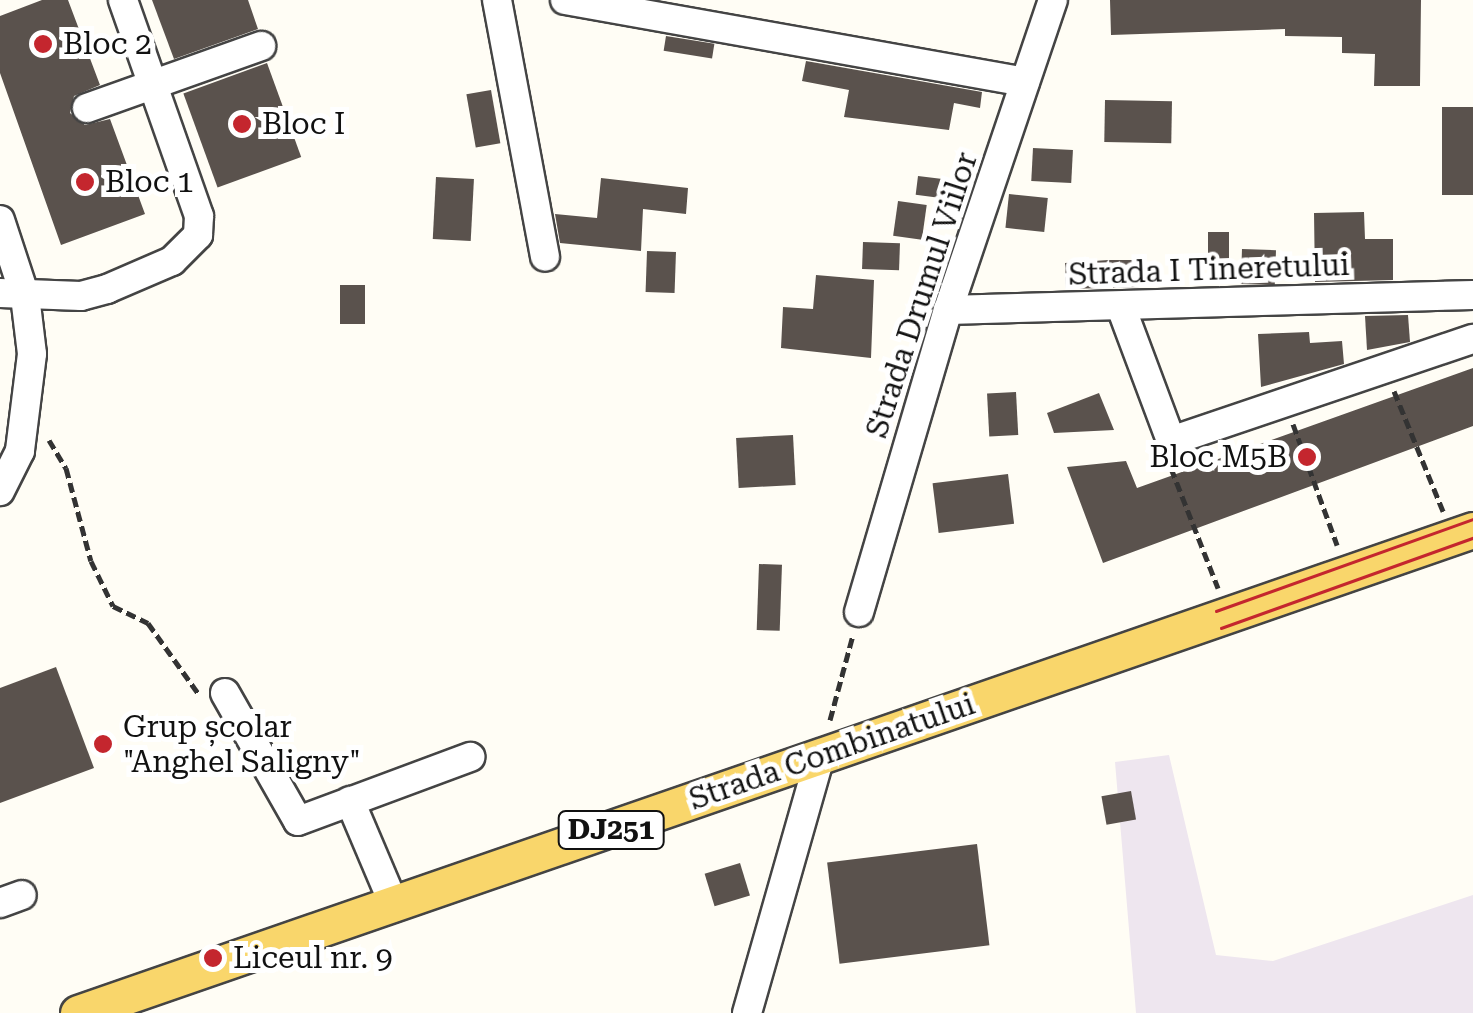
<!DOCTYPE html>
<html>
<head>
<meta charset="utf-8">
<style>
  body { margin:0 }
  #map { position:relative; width:1473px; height:1013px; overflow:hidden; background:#fffdf5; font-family:"Roboto Serif",serif }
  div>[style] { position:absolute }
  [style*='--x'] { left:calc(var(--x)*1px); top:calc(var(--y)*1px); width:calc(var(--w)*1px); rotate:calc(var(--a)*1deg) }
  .industrial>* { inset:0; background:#eee6ef }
  .building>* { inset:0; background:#5a524d; transform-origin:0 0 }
  .path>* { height:5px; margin-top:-2.5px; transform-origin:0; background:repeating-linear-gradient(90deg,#333 0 10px,transparent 0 15px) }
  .roads { filter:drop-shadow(2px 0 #444) drop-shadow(-2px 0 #444) drop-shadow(0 2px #444) drop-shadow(0 -2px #444) }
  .minor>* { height:28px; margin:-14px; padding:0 14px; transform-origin:14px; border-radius:14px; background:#fff }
  .major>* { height:35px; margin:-17.5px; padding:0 17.5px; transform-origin:17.5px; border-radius:17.5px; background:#f9d66b }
  .tram>* { height:2.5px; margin:-1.25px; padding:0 1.25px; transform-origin:1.25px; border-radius:1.25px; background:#c4262e }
  .dots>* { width:28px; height:28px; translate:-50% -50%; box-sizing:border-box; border:5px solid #fff; border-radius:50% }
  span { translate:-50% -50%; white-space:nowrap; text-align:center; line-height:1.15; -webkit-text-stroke:10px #fff; paint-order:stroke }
  .shield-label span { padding:2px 8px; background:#fff; border:2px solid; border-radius:8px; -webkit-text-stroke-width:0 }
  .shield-label { font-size:28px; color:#111; font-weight:700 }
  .poi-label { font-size:30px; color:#111 }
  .left { translate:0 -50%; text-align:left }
  .right { translate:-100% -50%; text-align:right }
  .street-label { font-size:30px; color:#111 }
</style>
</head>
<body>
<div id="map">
  <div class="industrial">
    <div style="clip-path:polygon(1169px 755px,1216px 955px,1273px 961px,1473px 895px,1473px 1013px,1136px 1013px,1115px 762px)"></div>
  </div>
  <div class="building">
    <div style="clip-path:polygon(42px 0,68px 0,100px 85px,74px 96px,70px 113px,85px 125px,110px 119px,145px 214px,61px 245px,0 73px,0 16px)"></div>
    <div style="clip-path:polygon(152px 0,248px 0,258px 29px,174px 59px)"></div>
    <div style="clip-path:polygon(1110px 0,1421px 0,1420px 86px,1374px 86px,1375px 54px,1342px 53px,1342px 37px,1285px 36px,1285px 29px,1111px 35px)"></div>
    <div style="left:666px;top:36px;width:49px;height:15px;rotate:9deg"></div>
    <div style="clip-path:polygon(806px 61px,982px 92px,980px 108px,954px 103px,949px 130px,844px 117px,849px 90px,802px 81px)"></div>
    <div style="left:267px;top:63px;width:100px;height:89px;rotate:70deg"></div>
    <div style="left:491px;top:90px;width:54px;height:25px;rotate:80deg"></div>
    <div style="left:1105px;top:100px;width:67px;height:42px;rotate:1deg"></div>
    <div style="left:1442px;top:107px;width:31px;height:88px"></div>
    <div style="left:1033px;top:148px;width:40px;height:33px;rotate:3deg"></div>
    <div style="left:918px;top:176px;width:33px;height:19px;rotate:7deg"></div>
    <div style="left:436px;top:177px;width:38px;height:62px;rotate:3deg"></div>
    <div style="clip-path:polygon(601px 178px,688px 188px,686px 214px,643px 209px,641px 251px,560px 243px,555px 214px,597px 218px)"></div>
    <div style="left:1009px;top:194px;width:39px;height:34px;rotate:6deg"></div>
    <div style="left:898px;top:201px;width:29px;height:35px;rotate:8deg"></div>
    <div style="clip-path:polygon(1364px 212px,1365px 239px,1393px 239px,1393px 280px,1315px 282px,1314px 213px)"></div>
    <div style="left:1208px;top:232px;width:21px;height:34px"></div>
    <div style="left:863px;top:242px;width:37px;height:27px;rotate:2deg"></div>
    <div style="left:1242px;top:249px;width:34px;height:35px;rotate:2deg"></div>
    <div style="left:647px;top:251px;width:29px;height:41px;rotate:2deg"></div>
    <div style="clip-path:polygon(1108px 260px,1140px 260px,1140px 287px,1066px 289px,1065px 263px)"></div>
    <div style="clip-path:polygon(816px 275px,874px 280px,871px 358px,781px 348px,783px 307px,813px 309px)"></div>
    <div style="left:365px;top:285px;width:39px;height:25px;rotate:90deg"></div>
    <div style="clip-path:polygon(1408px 315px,1410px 342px,1367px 350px,1365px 316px)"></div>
    <div style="clip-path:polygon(1309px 332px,1310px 343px,1342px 341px,1344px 364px,1261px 387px,1258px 334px)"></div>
    <div style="clip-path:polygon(1473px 368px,1473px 426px,1103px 563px,1067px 467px,1126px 461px,1137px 488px)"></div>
    <div style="left:1016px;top:392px;width:43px;height:29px;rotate:87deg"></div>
    <div style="clip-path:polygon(1099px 393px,1114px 430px,1054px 433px,1047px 413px)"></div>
    <div style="left:793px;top:435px;width:50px;height:57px;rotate:87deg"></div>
    <div style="left:1008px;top:474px;width:50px;height:76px;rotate:83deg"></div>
    <div style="left:759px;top:564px;width:23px;height:66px;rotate:2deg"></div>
    <div style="clip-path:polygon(56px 667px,94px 768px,0 803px,0 688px)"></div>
    <div style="left:1131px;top:791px;width:29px;height:30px;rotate:80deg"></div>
    <div style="left:977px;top:844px;width:102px;height:151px;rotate:83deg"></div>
    <div style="left:740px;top:863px;width:34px;height:37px;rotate:73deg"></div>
  </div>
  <div class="path">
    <div style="--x:1394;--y:391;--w:130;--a:67.8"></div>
    <div style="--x:1293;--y:424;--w:129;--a:70"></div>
    <div style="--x:49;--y:440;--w:33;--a:59"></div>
    <div style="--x:66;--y:468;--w:96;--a:75"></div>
    <div style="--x:91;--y:561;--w:50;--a:63.9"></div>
    <div style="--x:113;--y:606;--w:39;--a:26"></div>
    <div style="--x:148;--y:623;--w:86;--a:54.5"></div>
    <div style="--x:1171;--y:468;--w:129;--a:68.6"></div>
    <div style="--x:830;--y:720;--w:88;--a:-74.9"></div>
  </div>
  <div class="roads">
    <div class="minor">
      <div style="--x:497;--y:0;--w:261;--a:79.4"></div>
      <div style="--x:565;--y:0;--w:467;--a:10.1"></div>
      <div style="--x:87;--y:108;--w:185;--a:-19.6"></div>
      <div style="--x:0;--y:220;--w:80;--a:71.8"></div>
      <div style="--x:25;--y:296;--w:58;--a:83.1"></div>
      <div style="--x:32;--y:354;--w:98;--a:97.1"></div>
      <div style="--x:20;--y:451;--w:45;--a:116.6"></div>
      <div style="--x:0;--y:293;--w:81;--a:2.1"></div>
      <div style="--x:81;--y:296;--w:27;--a:-15"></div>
      <div style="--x:107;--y:289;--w:71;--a:-23.3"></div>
      <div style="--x:172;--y:261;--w:37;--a:-45"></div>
      <div style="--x:198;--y:235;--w:19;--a:-87"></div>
      <div style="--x:199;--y:216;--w:229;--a:-109.4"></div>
      <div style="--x:1121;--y:307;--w:143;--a:69.5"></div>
      <div style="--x:1171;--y:441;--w:319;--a:-18.7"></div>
      <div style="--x:948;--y:310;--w:525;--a:-1.64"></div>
      <div style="--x:859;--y:612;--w:315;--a:-73.6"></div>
      <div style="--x:948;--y:310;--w:327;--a:-71.3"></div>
      <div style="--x:225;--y:693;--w:147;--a:60.3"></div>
      <div style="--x:298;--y:821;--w:184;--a:-20.4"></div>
      <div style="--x:350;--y:801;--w:115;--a:67"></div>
      <div style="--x:0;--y:903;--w:23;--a:-20"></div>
      <div style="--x:747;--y:1013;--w:269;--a:-74.1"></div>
    </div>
    <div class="major">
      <div style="--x:78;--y:1013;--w:1476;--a:-19.1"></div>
    </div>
  </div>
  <div class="tram">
    <div style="--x:1216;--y:611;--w:273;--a:-19.7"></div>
    <div style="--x:1221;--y:628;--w:268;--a:-19.7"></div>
  </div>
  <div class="dots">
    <div style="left:43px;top:44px;background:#c4262e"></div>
    <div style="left:242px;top:124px;background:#c4262e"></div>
    <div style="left:85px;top:182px;background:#c4262e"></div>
    <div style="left:1307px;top:457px;background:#c4262e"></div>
    <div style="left:103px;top:744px;background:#c4262e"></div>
    <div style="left:213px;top:958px;background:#c4262e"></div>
  </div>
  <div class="shield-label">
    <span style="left:611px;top:830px">DJ251</span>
  </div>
  <div class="poi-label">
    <span class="left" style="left:63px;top:44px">Bloc 2</span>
    <span class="left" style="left:262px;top:124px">Bloc I</span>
    <span class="left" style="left:105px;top:182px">Bloc 1</span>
    <span class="right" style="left:1287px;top:457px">Bloc M5B</span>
    <span class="left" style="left:123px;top:744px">Grup școlar<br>"Anghel Saligny"</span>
    <span class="left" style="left:233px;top:958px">Liceul nr. 9</span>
  </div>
  <div class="street-label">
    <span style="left:1209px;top:270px;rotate:-2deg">Strada I Tineretului</span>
    <span style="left:922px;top:295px;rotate:-72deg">Strada Drumul Viilor</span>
    <span style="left:832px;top:752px;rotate:-19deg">Strada Combinatului</span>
  </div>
</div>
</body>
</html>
